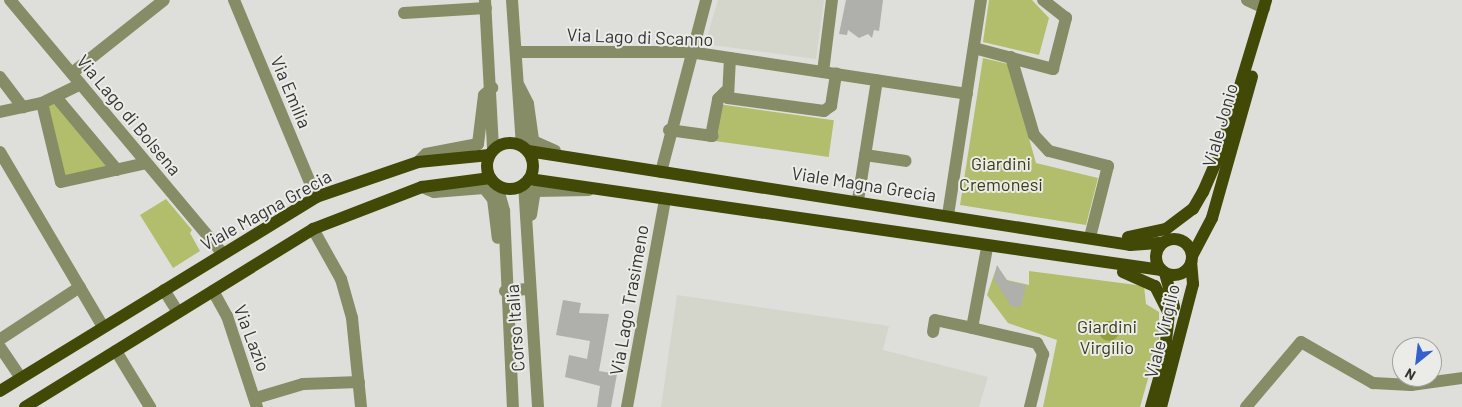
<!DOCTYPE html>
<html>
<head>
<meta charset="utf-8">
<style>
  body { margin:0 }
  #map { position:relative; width:1462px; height:407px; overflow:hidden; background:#dedfdb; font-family:Barlow,sans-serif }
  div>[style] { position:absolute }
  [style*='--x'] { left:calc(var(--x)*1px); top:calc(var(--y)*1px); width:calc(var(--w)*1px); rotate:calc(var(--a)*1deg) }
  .built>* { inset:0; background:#d4d6cb }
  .green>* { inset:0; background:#b2be6b; transform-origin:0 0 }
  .water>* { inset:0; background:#939f3d }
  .round { border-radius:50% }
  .building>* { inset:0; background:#afafac }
  .minor>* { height:12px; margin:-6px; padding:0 6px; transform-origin:6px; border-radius:6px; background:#868d66 }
  .major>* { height:12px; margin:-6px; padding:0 6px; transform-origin:6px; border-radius:6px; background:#424806 }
  .major>.ring { margin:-6px; padding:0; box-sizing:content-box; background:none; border:12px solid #424806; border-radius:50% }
  span { translate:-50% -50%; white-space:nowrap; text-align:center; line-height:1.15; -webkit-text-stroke:4px #ebece8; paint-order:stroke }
  .street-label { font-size:18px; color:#333331 }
  .park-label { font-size:18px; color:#373c13 }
  .north { position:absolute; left:1392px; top:337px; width:50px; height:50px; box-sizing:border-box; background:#ebece8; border:1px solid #a1a29f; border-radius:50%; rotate:209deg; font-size:14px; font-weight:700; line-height:20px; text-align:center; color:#333331 }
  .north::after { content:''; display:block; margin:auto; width:18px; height:22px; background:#355ece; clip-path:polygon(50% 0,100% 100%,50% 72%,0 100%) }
</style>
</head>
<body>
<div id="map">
  <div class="built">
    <div style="clip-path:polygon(718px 0,824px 0,816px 59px,705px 44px)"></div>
    <div style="clip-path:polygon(677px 295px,889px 326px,883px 350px,988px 377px,979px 407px,661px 407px)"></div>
  </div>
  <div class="green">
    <div style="clip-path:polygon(989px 0,1032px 0,1049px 18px,1039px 55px,983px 42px)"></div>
    <div style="clip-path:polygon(983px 58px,1008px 64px,1036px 163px,1098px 178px,1086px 225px,960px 205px)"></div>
    <div style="clip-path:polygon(53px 99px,108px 165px,107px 169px,64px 179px,44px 104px)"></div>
    <div style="left:718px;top:104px;width:117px;height:37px;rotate:8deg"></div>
    <div style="clip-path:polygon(166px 199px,192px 230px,190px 233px,200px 251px,173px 268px,140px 215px)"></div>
    <div style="clip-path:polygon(997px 266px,1007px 280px,1029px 285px,1029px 271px,1144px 286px,1146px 304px,1159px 312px,1159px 340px,1140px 407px,1043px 407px,1057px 340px,1008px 323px,987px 295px)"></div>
  </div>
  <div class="water">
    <div class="round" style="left:1099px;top:321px;width:20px;height:20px"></div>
  </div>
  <div class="building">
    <div style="clip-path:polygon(846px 0,883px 0,879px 31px,874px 30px,872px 38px,868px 34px,859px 38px,848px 30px,847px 35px,839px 34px)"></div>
    <div style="clip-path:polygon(997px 265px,1007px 281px,1026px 285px,1021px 307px,1011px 306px,994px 279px)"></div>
    <div style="clip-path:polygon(563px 300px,581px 303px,579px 313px,609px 314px,599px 371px,617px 374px,611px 407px,597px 407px,600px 386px,565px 377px,569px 355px,587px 359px,590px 341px,556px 335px)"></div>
  </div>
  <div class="minor">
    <div style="--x:10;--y:0;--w:330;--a:50"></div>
    <div style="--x:234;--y:0;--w:213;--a:67.4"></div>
    <div style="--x:485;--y:0;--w:150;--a:86.9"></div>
    <div style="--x:512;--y:0;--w:146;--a:86.1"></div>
    <div style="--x:1247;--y:0;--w:19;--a:25"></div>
    <div style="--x:404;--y:13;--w:82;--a:-3.5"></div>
    <div style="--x:974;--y:48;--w:82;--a:14.9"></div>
    <div style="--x:1053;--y:69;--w:53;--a:-75.7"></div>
    <div style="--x:1066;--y:18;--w:29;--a:-142"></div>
    <div style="--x:516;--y:52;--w:174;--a:0"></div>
    <div style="--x:690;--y:52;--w:280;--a:8.6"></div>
    <div style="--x:1011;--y:57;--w:81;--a:73.6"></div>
    <div style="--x:1034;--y:135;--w:22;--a:47"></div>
    <div style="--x:1049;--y:151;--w:61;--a:14.3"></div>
    <div style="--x:1108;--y:166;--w:73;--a:104.2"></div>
    <div style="--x:730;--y:58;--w:40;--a:92.9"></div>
    <div style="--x:728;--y:98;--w:97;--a:7.7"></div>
    <div style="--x:824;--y:111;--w:9;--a:-36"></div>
    <div style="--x:831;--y:106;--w:33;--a:-81"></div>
    <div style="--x:823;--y:72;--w:73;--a:-82.9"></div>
    <div style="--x:72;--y:73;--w:117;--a:-38.4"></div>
    <div style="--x:0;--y:77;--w:38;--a:53"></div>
    <div style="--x:519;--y:86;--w:20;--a:63"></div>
    <div style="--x:528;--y:104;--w:37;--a:82"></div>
    <div style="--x:533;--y:141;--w:24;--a:24"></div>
    <div style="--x:56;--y:97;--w:95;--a:50.1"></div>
    <div style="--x:42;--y:103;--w:81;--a:76.5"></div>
    <div style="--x:61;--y:182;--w:87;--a:-12.6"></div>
    <div style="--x:0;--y:112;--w:43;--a:-12.1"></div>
    <div style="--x:42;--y:103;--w:43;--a:-26"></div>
    <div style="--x:669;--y:130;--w:44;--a:7.8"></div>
    <div style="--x:711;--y:136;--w:38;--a:-79"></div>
    <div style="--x:718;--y:99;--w:11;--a:-45"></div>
    <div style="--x:0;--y:152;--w:203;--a:59.5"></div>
    <div style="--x:865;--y:155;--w:41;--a:8.3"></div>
    <div style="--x:418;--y:162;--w:11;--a:-45"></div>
    <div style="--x:426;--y:154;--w:53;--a:-10.9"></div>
    <div style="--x:478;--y:144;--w:49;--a:-83"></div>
    <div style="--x:484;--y:95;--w:11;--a:-41"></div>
    <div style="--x:661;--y:172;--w:178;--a:-75.3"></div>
    <div style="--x:524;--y:184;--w:223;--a:86.4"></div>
    <div style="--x:497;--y:186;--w:26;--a:74"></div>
    <div style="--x:504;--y:211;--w:196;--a:87.4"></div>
    <div style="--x:422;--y:187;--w:13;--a:23"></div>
    <div style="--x:434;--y:192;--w:50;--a:-4.6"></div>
    <div style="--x:484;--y:188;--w:14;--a:51"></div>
    <div style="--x:493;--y:199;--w:39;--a:83"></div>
    <div style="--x:858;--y:200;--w:121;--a:-81"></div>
    <div style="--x:531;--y:215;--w:24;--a:-81"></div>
    <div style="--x:535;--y:191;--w:54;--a:-1.1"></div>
    <div style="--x:948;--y:215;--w:218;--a:-81.3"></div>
    <div style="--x:313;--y:229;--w:57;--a:60.8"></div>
    <div style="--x:341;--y:279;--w:41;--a:74.2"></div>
    <div style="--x:352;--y:318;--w:89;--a:84.2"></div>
    <div style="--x:987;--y:248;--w:81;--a:100.6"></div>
    <div style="--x:972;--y:328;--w:67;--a:13"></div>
    <div style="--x:1037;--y:343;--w:13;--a:61"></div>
    <div style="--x:1043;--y:354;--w:55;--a:103.8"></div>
    <div style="--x:164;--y:290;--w:26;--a:58"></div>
    <div style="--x:213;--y:291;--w:29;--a:61"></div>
    <div style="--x:227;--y:316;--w:96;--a:71.8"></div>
    <div style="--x:505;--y:291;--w:25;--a:-5"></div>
    <div style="--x:933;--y:332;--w:12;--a:-81"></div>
    <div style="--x:935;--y:320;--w:38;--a:12"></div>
    <div style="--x:2;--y:338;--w:93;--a:-33.2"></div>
    <div style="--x:0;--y:347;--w:37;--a:56"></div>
    <div style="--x:116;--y:351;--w:66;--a:58.7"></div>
    <div style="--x:256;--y:398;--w:49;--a:-16.6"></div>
    <div style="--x:303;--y:384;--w:56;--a:-2"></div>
    <div style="--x:627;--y:407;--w:210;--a:-79.6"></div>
    <div style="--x:1246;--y:407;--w:85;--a:-49.8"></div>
    <div style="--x:1301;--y:342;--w:83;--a:29.7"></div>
    <div style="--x:1373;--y:383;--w:38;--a:3"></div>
    <div style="--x:1411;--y:385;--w:51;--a:-7.8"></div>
  </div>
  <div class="major">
    <div class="ring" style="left:487px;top:143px;width:34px;height:34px"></div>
    <div style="--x:528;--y:151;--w:609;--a:8.87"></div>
    <div style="--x:1130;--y:245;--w:32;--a:-4"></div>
    <div style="--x:529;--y:179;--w:639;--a:8.19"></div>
    <div style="--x:1128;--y:237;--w:39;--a:-12"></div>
    <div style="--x:1166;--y:229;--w:34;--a:-37"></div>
    <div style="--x:1193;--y:209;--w:20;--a:-60"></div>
    <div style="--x:1203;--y:192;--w:40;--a:-66.6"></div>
    <div style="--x:1219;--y:155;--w:162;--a:-73.1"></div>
    <div class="ring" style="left:1156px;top:239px;width:24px;height:24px"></div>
    <div style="--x:1192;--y:256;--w:43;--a:-62.2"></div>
    <div style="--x:1212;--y:218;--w:147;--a:-74.2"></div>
    <div style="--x:1123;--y:272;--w:35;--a:24"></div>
    <div style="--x:1155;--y:286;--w:30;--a:63"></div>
    <div style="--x:1169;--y:313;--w:48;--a:95.9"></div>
    <div style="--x:1164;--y:361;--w:48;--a:105.8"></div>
    <div style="--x:1165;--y:273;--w:35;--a:75"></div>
    <div style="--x:0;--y:391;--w:371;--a:-31.5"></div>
    <div style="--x:316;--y:197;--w:108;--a:-18.9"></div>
    <div style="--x:418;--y:162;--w:72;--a:-5.6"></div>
    <div style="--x:25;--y:407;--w:339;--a:-31.7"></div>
    <div style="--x:313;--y:229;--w:117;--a:-21.1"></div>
    <div style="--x:422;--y:187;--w:69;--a:-7.5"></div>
    <div style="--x:1161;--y:407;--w:127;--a:-75.4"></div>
    <div style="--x:1193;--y:284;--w:21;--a:-95"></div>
  </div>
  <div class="street-label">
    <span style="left:640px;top:37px;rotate:2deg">Via Lago di Scanno</span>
    <span style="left:291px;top:92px;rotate:67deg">Via Emilia</span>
    <span style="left:129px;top:115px;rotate:50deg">Via Lago di Bolsena</span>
    <span style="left:1220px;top:125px;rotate:-74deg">Viale Jonio</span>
    <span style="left:864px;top:184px;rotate:9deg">Viale Magna Grecia</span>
    <span style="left:266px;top:210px;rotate:-29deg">Viale Magna Grecia</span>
    <span style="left:629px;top:300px;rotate:-80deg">Via Lago Trasimeno</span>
    <span style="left:515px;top:328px;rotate:-94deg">Corso Italia</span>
    <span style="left:1162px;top:331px;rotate:-76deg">Viale Virgilio</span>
    <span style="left:252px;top:338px;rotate:69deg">Via Lazio</span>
  </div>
  <div class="park-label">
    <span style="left:1001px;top:174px">Giardini<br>Cremonesi</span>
    <span style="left:1107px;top:337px">Giardini<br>Virgilio</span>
  </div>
  <div class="north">N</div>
</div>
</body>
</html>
